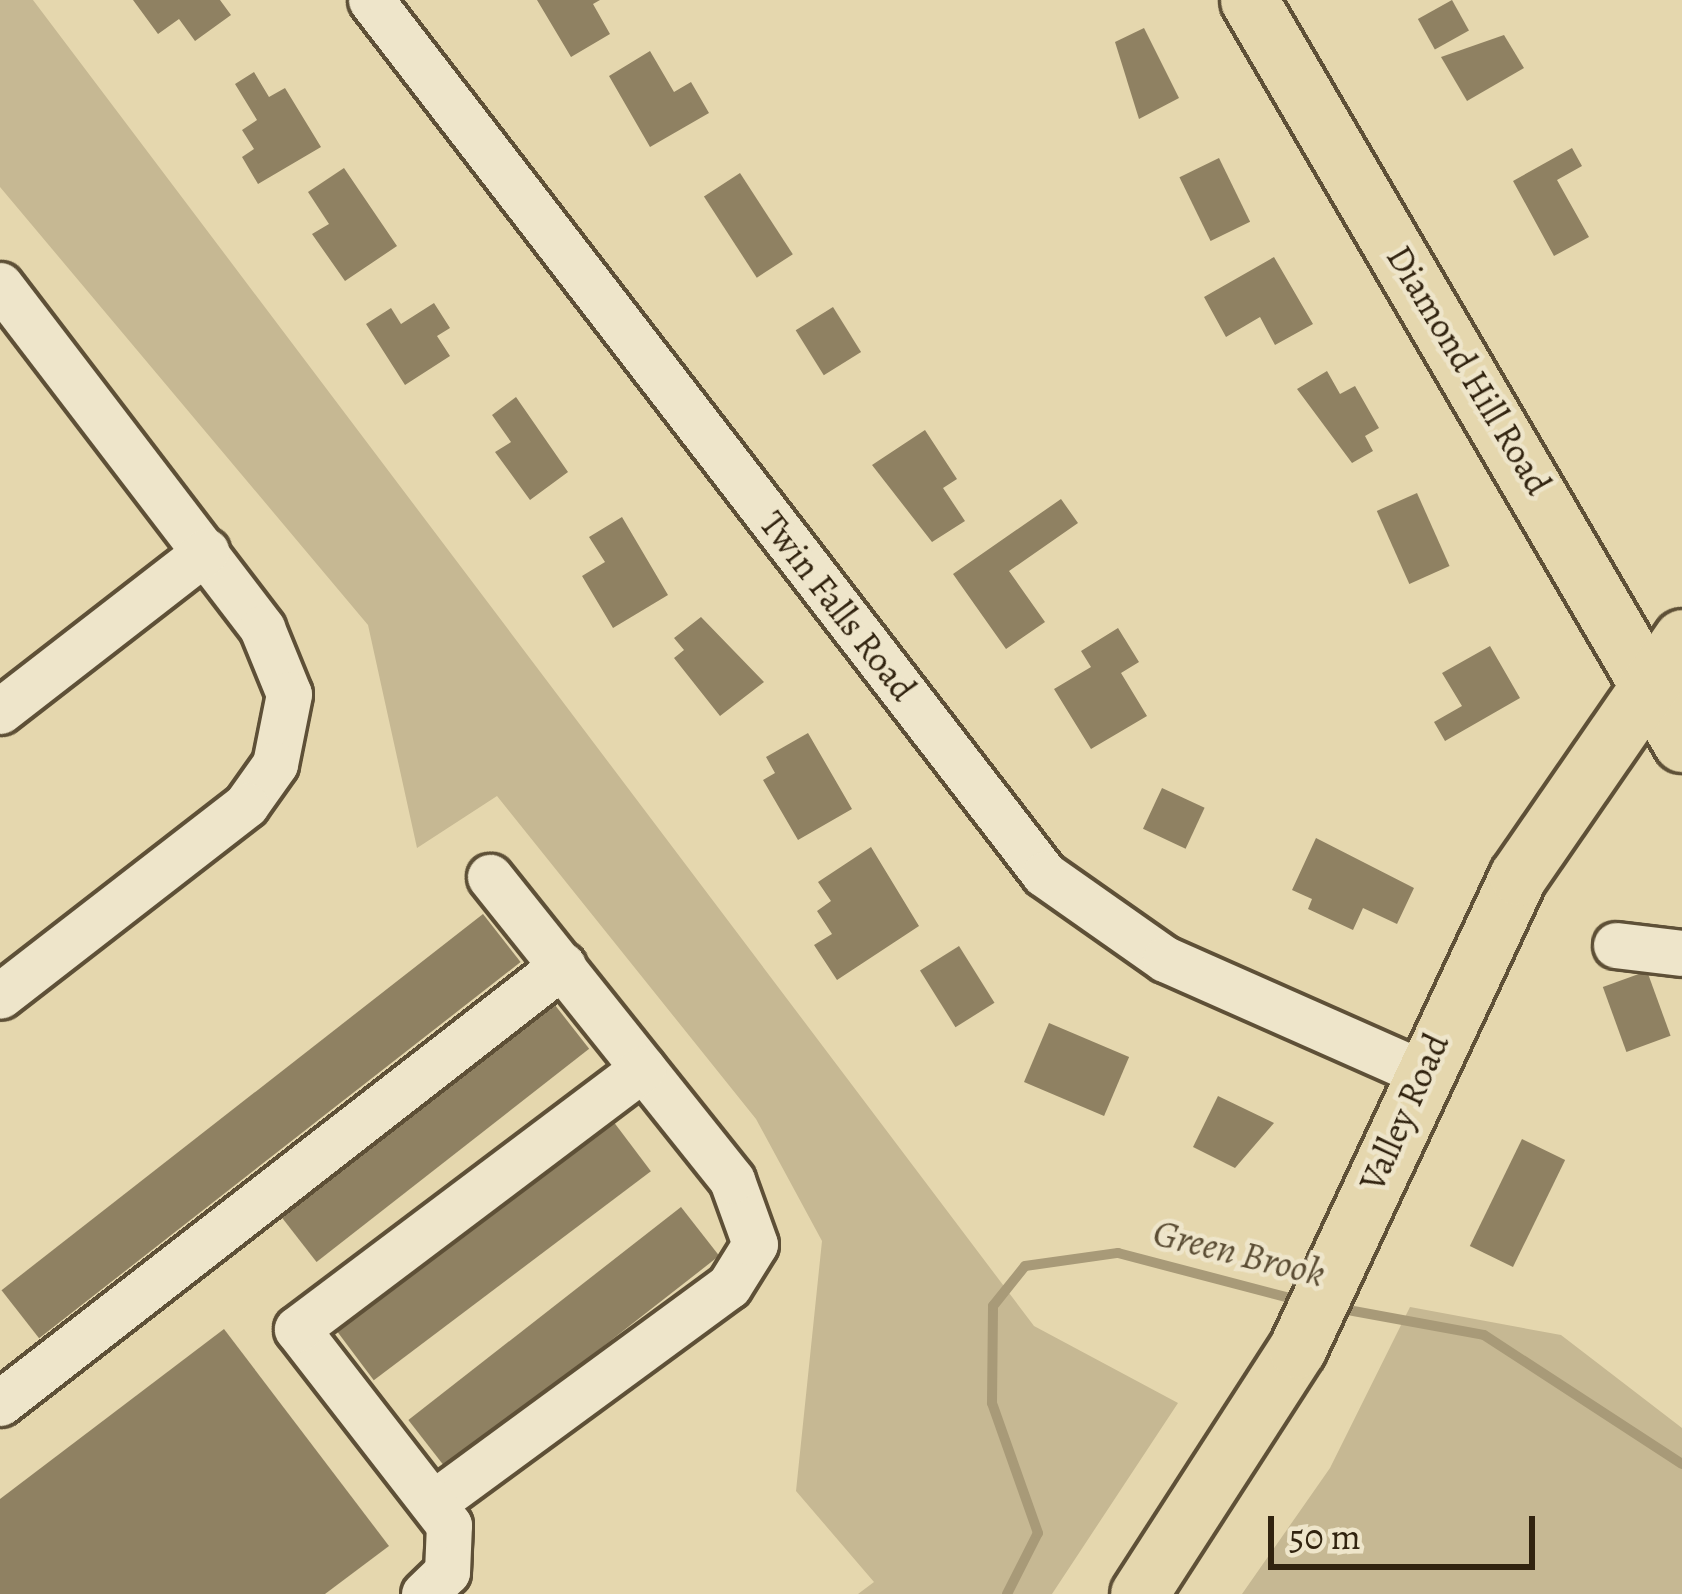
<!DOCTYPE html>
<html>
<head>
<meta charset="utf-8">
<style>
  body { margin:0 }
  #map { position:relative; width:1682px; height:1594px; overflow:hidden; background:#e5d7ae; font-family:Alegreya,serif }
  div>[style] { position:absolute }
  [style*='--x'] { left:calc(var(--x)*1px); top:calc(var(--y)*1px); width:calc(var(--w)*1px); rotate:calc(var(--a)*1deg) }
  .green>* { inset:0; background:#c6b893 }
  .stream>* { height:10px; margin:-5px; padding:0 5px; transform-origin:5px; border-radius:5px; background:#a89a78 }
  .building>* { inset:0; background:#8f8162; transform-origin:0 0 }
  .roads { filter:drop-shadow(3px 0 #5e5037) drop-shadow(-3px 0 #5e5037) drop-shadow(0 3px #5e5037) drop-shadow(0 -3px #5e5037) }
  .minor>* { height:45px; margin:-22.5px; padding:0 22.5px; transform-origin:22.5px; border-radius:22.5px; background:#eee5ca }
  .major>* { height:57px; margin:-28.5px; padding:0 28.5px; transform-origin:28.5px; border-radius:28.5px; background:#e5d7ae }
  span { translate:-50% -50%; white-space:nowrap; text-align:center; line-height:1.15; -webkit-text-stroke:9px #eee5ca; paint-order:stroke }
  .street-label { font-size:36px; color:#31230f }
  .water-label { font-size:39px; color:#5b4d34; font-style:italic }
  .scale { position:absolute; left:1268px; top:1516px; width:267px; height:54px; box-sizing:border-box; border:6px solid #31230f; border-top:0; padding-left:15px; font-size:36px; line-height:42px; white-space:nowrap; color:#31230f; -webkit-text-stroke:9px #eee5ca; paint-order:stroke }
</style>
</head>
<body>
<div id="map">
  <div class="green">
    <div style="clip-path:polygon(0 0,33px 0,1034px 1326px,1178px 1403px,1052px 1594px,858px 1594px,874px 1582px,796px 1491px,822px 1241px,756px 1119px,497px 796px,417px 848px,368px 625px,0 187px)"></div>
    <div style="clip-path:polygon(1410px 1307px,1561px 1335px,1682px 1428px,1682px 1594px,1242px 1594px,1330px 1468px)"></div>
  </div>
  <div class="stream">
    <div style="--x:1337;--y:1308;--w:149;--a:10.4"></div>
    <div style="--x:1484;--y:1335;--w:236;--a:33.1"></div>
    <div style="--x:1007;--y:1594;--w:68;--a:-63.1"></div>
    <div style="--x:1038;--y:1533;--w:138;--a:-109.5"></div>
    <div style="--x:992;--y:1403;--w:97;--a:-89.4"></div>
    <div style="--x:993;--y:1306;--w:51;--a:-51.3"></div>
    <div style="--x:1025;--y:1266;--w:94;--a:-8"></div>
    <div style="--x:1118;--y:1253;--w:189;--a:14.7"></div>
  </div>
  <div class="building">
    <div style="clip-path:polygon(133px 0,220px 0,231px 15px,195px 41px,179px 19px,158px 34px)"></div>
    <div style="clip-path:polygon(537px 0,600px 0,593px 4px,610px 34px,571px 57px)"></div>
    <div style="left:1452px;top:0;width:35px;height:39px;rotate:61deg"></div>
    <div style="clip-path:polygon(1144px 28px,1179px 98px,1139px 119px,1115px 42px)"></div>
    <div style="clip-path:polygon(1504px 35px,1524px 68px,1467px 101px,1441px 57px)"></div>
    <div style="clip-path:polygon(650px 51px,674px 92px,691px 82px,709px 113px,650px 147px,609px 76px)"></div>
    <div style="clip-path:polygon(254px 72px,269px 97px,285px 88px,321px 147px,258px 184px,242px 157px,254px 149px,242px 130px,257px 120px,235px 84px)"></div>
    <div style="clip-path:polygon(1572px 148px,1582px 166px,1557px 180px,1589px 237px,1554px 256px,1513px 181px)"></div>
    <div style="left:1219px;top:158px;width:71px;height:44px;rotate:64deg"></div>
    <div style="clip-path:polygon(344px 168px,397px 246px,345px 281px,312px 234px,329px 224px,308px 192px)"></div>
    <div style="left:740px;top:173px;width:97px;height:43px;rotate:57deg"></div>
    <div style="clip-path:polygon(1274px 257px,1313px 324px,1275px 345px,1260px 317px,1226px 337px,1204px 297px)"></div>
    <div style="clip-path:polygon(434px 303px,450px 328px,437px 336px,450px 356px,405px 385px,366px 324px,391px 308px,401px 324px)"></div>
    <div style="left:833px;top:307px;width:53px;height:44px;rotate:58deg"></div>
    <div style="clip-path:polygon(1327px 371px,1340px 394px,1355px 386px,1379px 428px,1365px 436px,1373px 451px,1352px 463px,1297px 389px)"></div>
    <div style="clip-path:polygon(516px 397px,568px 472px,530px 500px,495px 452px,511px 442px,492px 415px)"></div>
    <div style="clip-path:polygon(925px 430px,957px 479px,943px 488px,965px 521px,932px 542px,872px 465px)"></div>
    <div style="left:1417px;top:493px;width:80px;height:44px;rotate:66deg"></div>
    <div style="clip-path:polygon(1061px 499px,1078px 523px,1009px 571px,1045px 622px,1006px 649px,953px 574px)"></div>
    <div style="clip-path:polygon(622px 517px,668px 595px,613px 628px,582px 576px,605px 562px,589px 537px)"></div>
    <div style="clip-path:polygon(701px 617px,764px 682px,720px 716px,674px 658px,684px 650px,674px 638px)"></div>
    <div style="clip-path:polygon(1118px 628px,1139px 662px,1121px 673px,1147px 716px,1091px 749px,1054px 689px,1091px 667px,1081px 651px)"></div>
    <div style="clip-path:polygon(1490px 646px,1520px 698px,1445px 741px,1434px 722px,1462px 706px,1442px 673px)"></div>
    <div style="clip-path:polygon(808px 733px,852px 809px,798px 840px,763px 780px,775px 773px,766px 757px)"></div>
    <div style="left:1162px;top:788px;width:47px;height:45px;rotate:25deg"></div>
    <div style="clip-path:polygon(1316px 838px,1414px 888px,1397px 924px,1363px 908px,1353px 930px,1308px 909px,1312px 899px,1292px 890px)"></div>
    <div style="clip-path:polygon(871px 847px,919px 926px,837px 980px,814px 945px,832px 934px,817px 911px,831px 901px,818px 882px)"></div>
    <div style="left:483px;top:914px;width:61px;height:611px;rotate:52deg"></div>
    <div style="left:959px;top:946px;width:67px;height:46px;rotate:58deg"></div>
    <div style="left:1647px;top:971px;width:69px;height:47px;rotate:70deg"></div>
    <div style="left:551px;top:1000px;width:62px;height:346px;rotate:52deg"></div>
    <div style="left:1049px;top:1023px;width:87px;height:64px;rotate:23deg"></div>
    <div style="clip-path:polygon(1218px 1096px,1274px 1123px,1235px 1168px,1193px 1147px)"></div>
    <div style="left:613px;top:1121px;width:63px;height:347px;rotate:53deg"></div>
    <div style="left:1522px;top:1139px;width:48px;height:119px;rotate:26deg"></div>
    <div style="left:681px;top:1207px;width:62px;height:346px;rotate:52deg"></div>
    <div style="clip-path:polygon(224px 1329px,389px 1546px,325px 1594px,0 1594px,0 1499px)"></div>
  </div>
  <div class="roads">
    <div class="minor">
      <div style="--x:371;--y:0;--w:1103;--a:52.4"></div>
      <div style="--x:1044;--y:874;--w:148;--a:35.1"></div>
      <div style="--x:1165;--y:959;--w:279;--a:23.9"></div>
      <div style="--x:0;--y:285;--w:432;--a:52.6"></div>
      <div style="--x:262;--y:628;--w:71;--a:67.8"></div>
      <div style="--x:289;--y:694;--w:71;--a:101.3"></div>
      <div style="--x:275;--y:764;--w:50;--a:125.3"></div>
      <div style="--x:246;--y:805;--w:311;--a:142.2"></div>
      <div style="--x:0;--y:711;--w:261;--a:-37.8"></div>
      <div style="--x:1616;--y:945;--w:66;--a:6.9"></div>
      <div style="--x:0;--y:1403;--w:713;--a:-37.88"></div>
      <div style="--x:436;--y:1501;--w:363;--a:-36.3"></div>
      <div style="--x:729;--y:1286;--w:49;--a:-58.2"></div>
      <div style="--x:755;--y:1244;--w:68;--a:-109.8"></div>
      <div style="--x:732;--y:1180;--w:388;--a:-128.6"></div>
      <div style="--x:424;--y:1594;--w:32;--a:-44"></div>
      <div style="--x:447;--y:1572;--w:47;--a:-87.6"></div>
      <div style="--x:449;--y:1525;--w:248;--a:-127.8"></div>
      <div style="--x:297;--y:1329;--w:433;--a:-37"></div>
    </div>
    <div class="major">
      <div style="--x:1249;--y:0;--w:860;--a:59.77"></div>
      <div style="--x:1139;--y:1594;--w:292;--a:-57.2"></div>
      <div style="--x:1297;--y:1349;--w:522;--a:-64.96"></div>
      <div style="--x:1518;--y:876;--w:289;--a:-55.4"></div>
    </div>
  </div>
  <div class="street-label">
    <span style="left:1469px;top:370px;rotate:59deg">Diamond Hill Road</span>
    <span style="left:838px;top:606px;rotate:52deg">Twin Falls Road</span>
    <span style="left:1404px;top:1112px;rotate:-66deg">Valley Road</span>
  </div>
  <div class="water-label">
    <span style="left:1239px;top:1253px;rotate:14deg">Green Brook</span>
  </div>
  <div class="scale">50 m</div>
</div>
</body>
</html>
